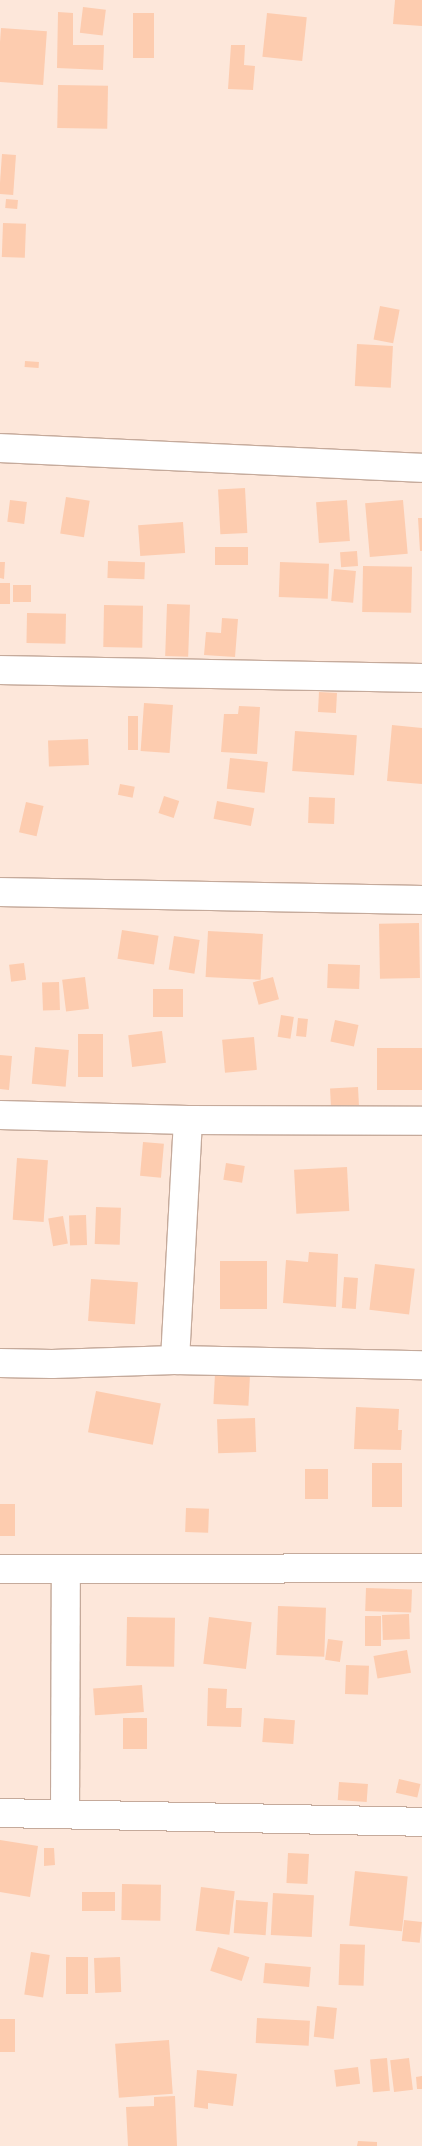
<!DOCTYPE html>
<html>
<head>
<meta charset="utf-8">
<style>
  body { margin:0 }
  #map { position:relative; width:422px; height:2146px; overflow:hidden; background:#fde7da; font-family:"Source Sans 3",sans-serif }
  div>[style] { position:absolute }
  [style*='--x'] { left:calc(var(--x)*1px); top:calc(var(--y)*1px); width:calc(var(--w)*1px); rotate:calc(var(--a)*1deg) }
  .building>* { inset:0; background:#fdccaf; transform-origin:0 0 }
  .roads { filter:drop-shadow(1px 0 #c5aa9b) drop-shadow(-1px 0 #c5aa9b) drop-shadow(0 1px #c5aa9b) drop-shadow(0 -1px #c5aa9b) }
  .minor>* { height:28px; margin:-14px; padding:0 14px; transform-origin:14px; border-radius:14px; background:#fff }
  span { translate:-50% -50%; white-space:nowrap; text-align:center; line-height:1.15; -webkit-text-stroke:5px #fdf8f4; paint-order:stroke }
</style>
</head>
<body>
<div id="map">
  <div class="building">
    <div style="clip-path:polygon(395px 0,422px 0,422px 26px,393px 24px)"></div>
    <div style="left:83px;top:7px;width:23px;height:26px;rotate:7deg"></div>
    <div style="clip-path:polygon(58px 12px,73px 13px,73px 45px,104px 45px,103px 70px,57px 68px)"></div>
    <div style="left:133px;top:13px;width:21px;height:45px"></div>
    <div style="left:267px;top:13px;width:40px;height:44px;rotate:6deg"></div>
    <div style="left:1px;top:28px;width:46px;height:54px;rotate:4deg"></div>
    <div style="clip-path:polygon(231px 45px,245px 45px,244px 65px,255px 66px,253px 90px,228px 89px)"></div>
    <div style="left:58px;top:85px;width:50px;height:43px;rotate:1deg"></div>
    <div style="left:2px;top:154px;width:14px;height:40px;rotate:4deg"></div>
    <div style="left:6px;top:199px;width:12px;height:9px;rotate:5deg"></div>
    <div style="left:3px;top:223px;width:23px;height:34px;rotate:2deg"></div>
    <div style="left:380px;top:306px;width:20px;height:34px;rotate:11deg"></div>
    <div style="left:357px;top:344px;width:36px;height:42px;rotate:3deg"></div>
    <div style="left:25px;top:361px;width:14px;height:6px;rotate:4deg"></div>
    <div style="left:245px;top:488px;width:45px;height:27px;rotate:87deg"></div>
    <div style="left:66px;top:497px;width:24px;height:37px;rotate:9deg"></div>
    <div style="left:10px;top:500px;width:17px;height:22px;rotate:7deg"></div>
    <div style="left:347px;top:500px;width:41px;height:31px;rotate:86deg"></div>
    <div style="left:403px;top:500px;width:54px;height:38px;rotate:85deg"></div>
    <div style="clip-path:polygon(418px 518px,422px 518px,422px 551px,420px 551px)"></div>
    <div style="left:183px;top:522px;width:31px;height:45px;rotate:86deg"></div>
    <div style="left:248px;top:547px;width:18px;height:33px;rotate:90deg"></div>
    <div style="left:357px;top:551px;width:15px;height:17px;rotate:86deg"></div>
    <div style="left:108px;top:561px;width:37px;height:17px;rotate:2deg"></div>
    <div style="clip-path:polygon(0 562px,5px 562px,4px 579px,0 578px)"></div>
    <div style="left:280px;top:562px;width:49px;height:35px;rotate:2deg"></div>
    <div style="left:363px;top:566px;width:49px;height:46px;rotate:1deg"></div>
    <div style="left:334px;top:569px;width:22px;height:32px;rotate:5deg"></div>
    <div style="left:0;top:583px;width:10px;height:21px"></div>
    <div style="left:13px;top:585px;width:18px;height:17px"></div>
    <div style="left:167px;top:604px;width:23px;height:52px;rotate:2deg"></div>
    <div style="left:104px;top:605px;width:39px;height:42px;rotate:1deg"></div>
    <div style="left:27px;top:613px;width:39px;height:30px;rotate:1deg"></div>
    <div style="clip-path:polygon(222px 618px,238px 619px,235px 657px,204px 655px,206px 632px,221px 633px)"></div>
    <div style="left:319px;top:692px;width:18px;height:20px;rotate:3deg"></div>
    <div style="left:144px;top:703px;width:29px;height:48px;rotate:4deg"></div>
    <div style="clip-path:polygon(239px 706px,260px 707px,257px 754px,221px 752px,224px 714px,238px 714px)"></div>
    <div style="left:128px;top:716px;width:10px;height:34px"></div>
    <div style="clip-path:polygon(392px 725px,422px 728px,422px 784px,387px 781px)"></div>
    <div style="left:295px;top:731px;width:62px;height:40px;rotate:4deg"></div>
    <div style="left:88px;top:739px;width:26px;height:40px;rotate:88deg"></div>
    <div style="left:230px;top:758px;width:38px;height:31px;rotate:6deg"></div>
    <div style="left:120px;top:784px;width:15px;height:11px;rotate:11deg"></div>
    <div style="left:164px;top:796px;width:16px;height:18px;rotate:18deg"></div>
    <div style="left:309px;top:797px;width:26px;height:26px;rotate:2deg"></div>
    <div style="left:217px;top:801px;width:38px;height:18px;rotate:11deg"></div>
    <div style="left:26px;top:802px;width:18px;height:31px;rotate:13deg"></div>
    <div style="left:419px;top:923px;width:55px;height:40px;rotate:89deg"></div>
    <div style="left:122px;top:930px;width:37px;height:29px;rotate:9deg"></div>
    <div style="left:208px;top:931px;width:55px;height:46px;rotate:3deg"></div>
    <div style="left:174px;top:936px;width:26px;height:34px;rotate:9deg"></div>
    <div style="left:24px;top:963px;width:17px;height:15px;rotate:83deg"></div>
    <div style="left:328px;top:964px;width:32px;height:24px;rotate:2deg"></div>
    <div style="left:85px;top:977px;width:32px;height:23px;rotate:83deg"></div>
    <div style="left:273px;top:977px;width:23px;height:21px;rotate:75deg"></div>
    <div style="left:59px;top:982px;width:28px;height:17px;rotate:88deg"></div>
    <div style="left:153px;top:989px;width:30px;height:28px"></div>
    <div style="left:281px;top:1015px;width:13px;height:22px;rotate:9deg"></div>
    <div style="left:298px;top:1018px;width:10px;height:18px;rotate:6deg"></div>
    <div style="left:335px;top:1020px;width:24px;height:22px;rotate:12deg"></div>
    <div style="left:162px;top:1031px;width:32px;height:34px;rotate:83deg"></div>
    <div style="left:78px;top:1034px;width:25px;height:43px"></div>
    <div style="left:254px;top:1037px;width:33px;height:32px;rotate:85deg"></div>
    <div style="left:35px;top:1047px;width:34px;height:37px;rotate:5deg"></div>
    <div style="left:422px;top:1048px;width:42px;height:45px;rotate:90deg"></div>
    <div style="clip-path:polygon(0 1055px,12px 1056px,9px 1090px,0 1089px)"></div>
    <div style="left:358px;top:1087px;width:18px;height:28px;rotate:87deg"></div>
    <div style="left:143px;top:1142px;width:21px;height:34px;rotate:5deg"></div>
    <div style="left:17px;top:1158px;width:31px;height:62px;rotate:4deg"></div>
    <div style="left:226px;top:1163px;width:19px;height:17px;rotate:9deg"></div>
    <div style="left:347px;top:1167px;width:44px;height:53px;rotate:87deg"></div>
    <div style="left:96px;top:1207px;width:25px;height:37px;rotate:2deg"></div>
    <div style="left:86px;top:1215px;width:30px;height:17px;rotate:88deg"></div>
    <div style="left:63px;top:1216px;width:28px;height:15px;rotate:80deg"></div>
    <div style="clip-path:polygon(309px 1252px,338px 1254px,336px 1307px,283px 1303px,286px 1260px,308px 1262px)"></div>
    <div style="left:220px;top:1261px;width:47px;height:48px"></div>
    <div style="left:375px;top:1264px;width:40px;height:46px;rotate:7deg"></div>
    <div style="left:344px;top:1277px;width:14px;height:31px;rotate:4deg"></div>
    <div style="left:91px;top:1279px;width:47px;height:42px;rotate:4deg"></div>
    <div style="left:215px;top:1374px;width:35px;height:30px;rotate:3deg"></div>
    <div style="left:96px;top:1391px;width:66px;height:42px;rotate:11deg"></div>
    <div style="clip-path:polygon(356px 1407px,399px 1409px,398px 1430px,402px 1430px,401px 1450px,354px 1449px)"></div>
    <div style="left:255px;top:1418px;width:34px;height:38px;rotate:88deg"></div>
    <div style="left:372px;top:1463px;width:30px;height:44px"></div>
    <div style="left:305px;top:1469px;width:23px;height:30px"></div>
    <div style="left:0;top:1504px;width:15px;height:32px"></div>
    <div style="left:186px;top:1508px;width:23px;height:24px;rotate:2deg"></div>
    <div style="left:366px;top:1588px;width:46px;height:23px;rotate:2deg"></div>
    <div style="left:278px;top:1606px;width:48px;height:49px;rotate:2deg"></div>
    <div style="left:409px;top:1614px;width:25px;height:27px;rotate:88deg"></div>
    <div style="left:365px;top:1616px;width:16px;height:30px"></div>
    <div style="left:127px;top:1617px;width:48px;height:49px;rotate:1deg"></div>
    <div style="left:209px;top:1617px;width:43px;height:47px;rotate:7deg"></div>
    <div style="left:328px;top:1639px;width:15px;height:21px;rotate:8deg"></div>
    <div style="left:407px;top:1650px;width:23px;height:34px;rotate:80deg"></div>
    <div style="left:346px;top:1665px;width:23px;height:29px;rotate:2deg"></div>
    <div style="left:142px;top:1685px;width:27px;height:49px;rotate:86deg"></div>
    <div style="clip-path:polygon(208px 1688px,227px 1689px,226px 1708px,242px 1708px,241px 1727px,207px 1726px)"></div>
    <div style="left:123px;top:1718px;width:24px;height:31px"></div>
    <div style="left:264px;top:1718px;width:31px;height:24px;rotate:4deg"></div>
    <div style="left:399px;top:1779px;width:22px;height:14px;rotate:13deg"></div>
    <div style="left:339px;top:1782px;width:29px;height:18px;rotate:4deg"></div>
    <div style="clip-path:polygon(0 1840px,38px 1846px,30px 1897px,0 1892px)"></div>
    <div style="clip-path:polygon(44px 1848px,54px 1848px,55px 1865px,44px 1866px)"></div>
    <div style="left:288px;top:1853px;width:21px;height:30px;rotate:3deg"></div>
    <div style="left:355px;top:1871px;width:53px;height:55px;rotate:6deg"></div>
    <div style="left:122px;top:1884px;width:39px;height:36px;rotate:1deg"></div>
    <div style="left:201px;top:1887px;width:34px;height:44px;rotate:7deg"></div>
    <div style="left:82px;top:1892px;width:33px;height:19px"></div>
    <div style="left:273px;top:1893px;width:41px;height:42px;rotate:3deg"></div>
    <div style="left:236px;top:1900px;width:32px;height:33px;rotate:4deg"></div>
    <div style="left:404px;top:1920px;width:18px;height:21px;rotate:6deg"></div>
    <div style="left:340px;top:1944px;width:25px;height:41px;rotate:2deg"></div>
    <div style="left:218px;top:1947px;width:33px;height:25px;rotate:18deg"></div>
    <div style="left:31px;top:1952px;width:19px;height:43px;rotate:9deg"></div>
    <div style="left:66px;top:1957px;width:22px;height:37px"></div>
    <div style="left:120px;top:1957px;width:35px;height:26px;rotate:88deg"></div>
    <div style="left:265px;top:1963px;width:46px;height:20px;rotate:5deg"></div>
    <div style="left:317px;top:2006px;width:20px;height:31px;rotate:6deg"></div>
    <div style="left:257px;top:2018px;width:53px;height:25px;rotate:3deg"></div>
    <div style="left:0;top:2019px;width:15px;height:33px"></div>
    <div style="left:169px;top:2040px;width:54px;height:54px;rotate:86deg"></div>
    <div style="left:387px;top:2058px;width:33px;height:17px;rotate:85deg"></div>
    <div style="left:409px;top:2058px;width:32px;height:19px;rotate:83deg"></div>
    <div style="left:358px;top:2067px;width:17px;height:24px;rotate:83deg"></div>
    <div style="clip-path:polygon(197px 2070px,237px 2074px,233px 2106px,208px 2103px,208px 2109px,194px 2107px)"></div>
    <div style="clip-path:polygon(422px 2076px,422px 2089px,417px 2089px,416px 2077px)"></div>
    <div style="clip-path:polygon(175px 2096px,177px 2146px,128px 2146px,126px 2107px,154px 2106px,154px 2097px)"></div>
    <div style="clip-path:polygon(358px 2141px,377px 2142px,377px 2146px,357px 2146px)"></div>
  </div>
  <div class="roads">
    <div class="minor">
      <div style="--x:0;--y:448;--w:422;--a:2.7"></div>
      <div style="--x:0;--y:670;--w:422;--a:1.1"></div>
      <div style="--x:0;--y:892;--w:422;--a:1.1"></div>
      <div style="--x:0;--y:1115;--w:188;--a:1.5"></div>
      <div style="--x:188;--y:1120;--w:234;--a:0.2"></div>
      <div style="--x:175;--y:1360;--w:240;--a:-86.9"></div>
      <div style="--x:0;--y:1363;--w:52;--a:1.1"></div>
      <div style="--x:52;--y:1364;--w:123;--a:-1.9"></div>
      <div style="--x:175;--y:1360;--w:247;--a:1.2"></div>
      <div style="--x:0;--y:1569;--w:422;--a:-0.1"></div>
      <div style="--x:0;--y:1813;--w:422;--a:1.2"></div>
      <div style="--x:65;--y:1814;--w:245;--a:-89.8"></div>
    </div>
  </div>
</div>
</body>
</html>
